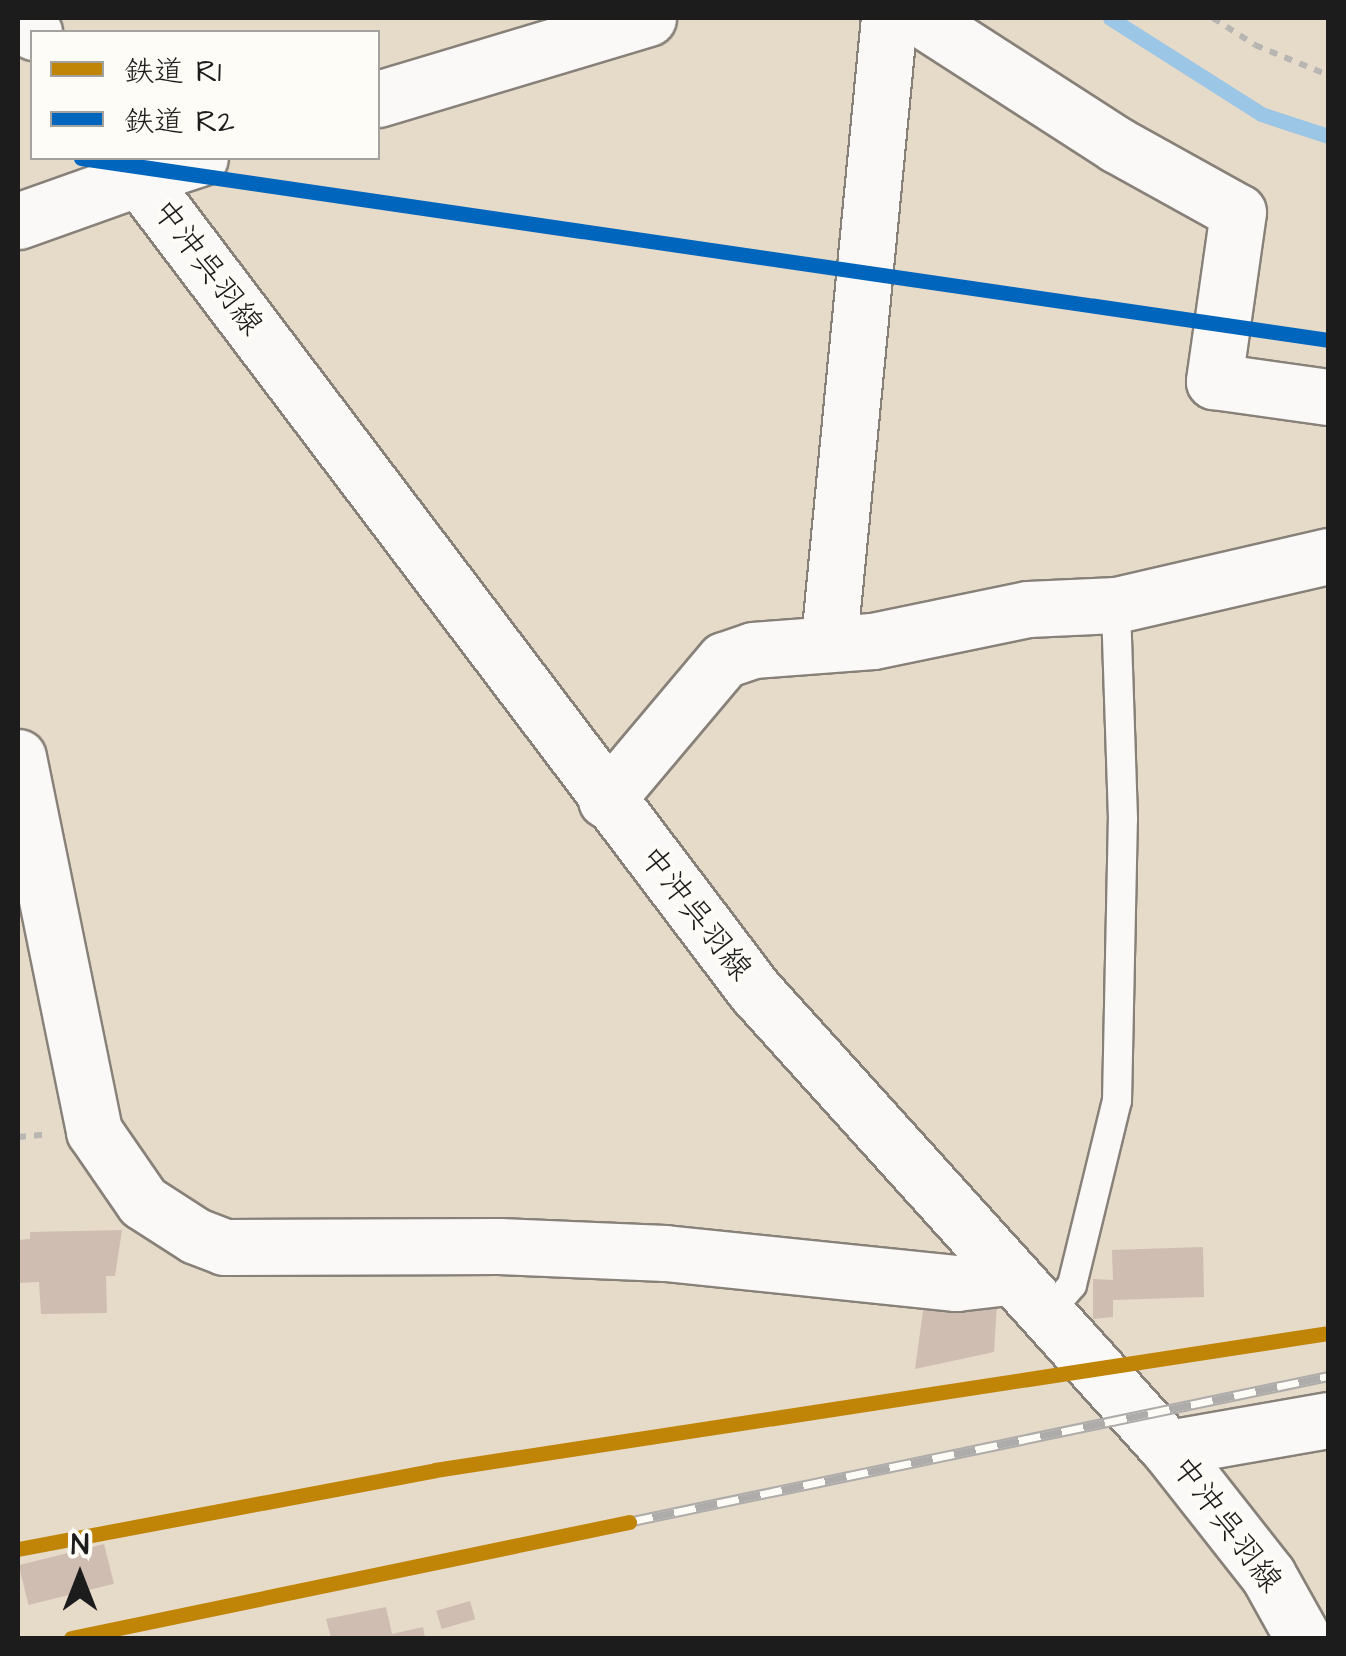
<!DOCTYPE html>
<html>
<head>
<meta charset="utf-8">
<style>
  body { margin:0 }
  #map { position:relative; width:1346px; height:1656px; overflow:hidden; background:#e6dac9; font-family:"Architects Daughter","Klee One",sans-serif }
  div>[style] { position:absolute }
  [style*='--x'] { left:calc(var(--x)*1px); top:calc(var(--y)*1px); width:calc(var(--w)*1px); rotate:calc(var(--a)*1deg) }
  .stream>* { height:15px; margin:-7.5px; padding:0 7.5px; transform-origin:7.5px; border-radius:7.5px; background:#9cc6e5 }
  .building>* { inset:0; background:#cfbdb2; transform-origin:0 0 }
  .path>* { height:6px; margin-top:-3px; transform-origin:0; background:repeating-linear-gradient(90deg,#b8b6b3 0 8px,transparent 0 16px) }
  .roads { filter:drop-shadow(2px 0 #878179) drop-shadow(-2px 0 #878179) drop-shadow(0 2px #878179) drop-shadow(0 -2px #878179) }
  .lane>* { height:28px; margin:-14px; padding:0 14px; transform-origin:14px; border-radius:14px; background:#fbf9f7 }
  .street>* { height:55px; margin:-27.5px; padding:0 27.5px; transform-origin:27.5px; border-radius:27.5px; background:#fbf9f7 }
  .secondary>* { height:55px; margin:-27.5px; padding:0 27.5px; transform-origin:27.5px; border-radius:27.5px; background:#fbf9f7 }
  .rail>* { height:11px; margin-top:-5.5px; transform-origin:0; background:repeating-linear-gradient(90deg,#fdfcf7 0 22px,#aeacaa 0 44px); box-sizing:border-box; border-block:2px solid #aeacaa }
  .rail-1>* { height:15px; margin:-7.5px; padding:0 7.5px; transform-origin:7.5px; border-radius:7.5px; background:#c08407 }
  .rail-2>* { height:15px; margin:-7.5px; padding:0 7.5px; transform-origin:7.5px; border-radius:7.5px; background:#0065bd }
  span { translate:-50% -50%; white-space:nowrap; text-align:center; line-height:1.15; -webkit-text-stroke:9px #fdfcf7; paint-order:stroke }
  .street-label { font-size:32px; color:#1c1c1c }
  .frame { position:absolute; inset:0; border:20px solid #1c1c1c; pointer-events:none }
  .legend { position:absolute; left:30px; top:30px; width:350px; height:130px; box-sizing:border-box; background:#fdfcf7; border:2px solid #a3a29f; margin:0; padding:12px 18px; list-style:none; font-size:30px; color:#1c1c1c }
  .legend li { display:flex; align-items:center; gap:20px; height:50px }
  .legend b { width:50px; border:2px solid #a3a29f }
  .north { position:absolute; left:30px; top:1526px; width:100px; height:100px; -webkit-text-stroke:8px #fdfcf7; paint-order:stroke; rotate:0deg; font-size:28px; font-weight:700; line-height:40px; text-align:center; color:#1c1c1c }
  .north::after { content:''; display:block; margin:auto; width:35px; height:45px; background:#1c1c1c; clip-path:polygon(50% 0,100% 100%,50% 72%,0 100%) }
</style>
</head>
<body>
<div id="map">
  <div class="stream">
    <div style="--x:1110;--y:18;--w:179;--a:32.4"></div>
    <div style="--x:1261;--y:114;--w:71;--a:18.2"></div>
  </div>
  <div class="building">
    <div style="clip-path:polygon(122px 1230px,115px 1276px,106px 1276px,107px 1313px,41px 1314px,39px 1282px,18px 1283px,18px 1240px,30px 1239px,30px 1232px)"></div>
    <div style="clip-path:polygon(1203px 1247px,1204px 1297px,1113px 1300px,1113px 1317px,1093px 1319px,1093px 1279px,1113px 1280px,1112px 1250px)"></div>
    <div style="clip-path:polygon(925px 1297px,997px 1304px,994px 1352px,915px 1369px)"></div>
    <div style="left:104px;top:1544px;width:41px;height:88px;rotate:76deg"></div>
    <div style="left:470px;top:1601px;width:19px;height:35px;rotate:74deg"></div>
    <div style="clip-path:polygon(386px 1607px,392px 1634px,423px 1627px,425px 1638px,331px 1638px,326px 1619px)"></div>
  </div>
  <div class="path">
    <div style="--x:1213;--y:18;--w:50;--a:32.7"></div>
    <div style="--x:1255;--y:45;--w:79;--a:22.3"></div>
    <div style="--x:18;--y:1137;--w:25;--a:-5"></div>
  </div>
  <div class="roads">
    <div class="lane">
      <div style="--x:1045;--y:1316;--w:41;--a:-48.9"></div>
      <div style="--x:1072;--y:1285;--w:189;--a:-76.3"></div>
      <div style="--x:1117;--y:1101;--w:282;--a:-88.8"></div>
      <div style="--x:1123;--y:819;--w:214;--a:-91.9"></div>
    </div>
    <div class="street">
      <div style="--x:920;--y:18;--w:234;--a:32.8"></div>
      <div style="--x:1117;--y:145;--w:138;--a:29"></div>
      <div style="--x:1238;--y:212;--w:171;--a:98.1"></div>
      <div style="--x:1214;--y:381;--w:115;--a:8"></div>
      <div style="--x:378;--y:99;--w:282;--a:-16.7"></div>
      <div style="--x:139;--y:178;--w:64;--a:-18.2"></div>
      <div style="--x:829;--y:640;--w:625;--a:-84.49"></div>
      <div style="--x:18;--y:757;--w:382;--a:78.5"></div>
      <div style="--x:94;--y:1131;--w:86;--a:55.4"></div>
      <div style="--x:143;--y:1202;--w:63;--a:32.7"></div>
      <div style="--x:196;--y:1236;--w:30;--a:21"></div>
      <div style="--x:224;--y:1247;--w:275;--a:-0.2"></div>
      <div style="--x:499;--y:1246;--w:166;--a:2.4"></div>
      <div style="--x:665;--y:1253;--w:293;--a:5.9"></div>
      <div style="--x:956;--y:1283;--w:52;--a:-6.6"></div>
      <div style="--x:606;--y:800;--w:183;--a:-49.9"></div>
      <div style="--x:724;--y:660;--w:31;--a:-19"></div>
      <div style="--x:753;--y:650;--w:120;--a:-4.3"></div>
      <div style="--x:873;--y:641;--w:158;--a:-11.7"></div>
      <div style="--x:1028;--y:609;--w:88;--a:-2.6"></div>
      <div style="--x:1116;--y:605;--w:218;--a:-13"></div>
      <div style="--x:1168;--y:1448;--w:162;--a:-9.9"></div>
    </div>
    <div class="secondary">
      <div style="--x:23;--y:18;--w:18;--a:52"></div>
      <div style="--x:124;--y:158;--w:1045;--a:52.86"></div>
      <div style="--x:755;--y:991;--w:616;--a:47.9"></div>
      <div style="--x:1168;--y:1448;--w:162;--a:51.8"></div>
      <div style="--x:1268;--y:1575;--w:72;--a:60.9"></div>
      <div style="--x:18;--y:221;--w:128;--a:-19.6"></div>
    </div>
  </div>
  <div class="rail">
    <div style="--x:18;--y:1549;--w:424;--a:-10.7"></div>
    <div style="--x:435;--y:1470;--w:903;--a:-8.72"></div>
    <div style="--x:71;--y:1638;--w:1284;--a:-11.77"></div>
  </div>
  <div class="rail-1">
    <div style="--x:18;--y:1549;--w:424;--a:-10.7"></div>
    <div style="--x:435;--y:1470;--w:903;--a:-8.72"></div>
    <div style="--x:71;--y:1638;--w:570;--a:-11.74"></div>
  </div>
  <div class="rail-2">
    <div style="--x:81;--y:158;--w:1260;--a:8.3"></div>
  </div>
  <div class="street-label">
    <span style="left:207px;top:268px;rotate:53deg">中沖呉羽線</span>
    <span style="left:695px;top:914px;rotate:52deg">中沖呉羽線</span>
    <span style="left:1226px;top:1525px;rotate:53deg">中沖呉羽線</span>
  </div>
  <div class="frame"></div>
  <ul class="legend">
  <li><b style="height:12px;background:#c08407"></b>鉄道 R1</li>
  <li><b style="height:12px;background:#0065bd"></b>鉄道 R2</li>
  </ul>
  <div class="north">N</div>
</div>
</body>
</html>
